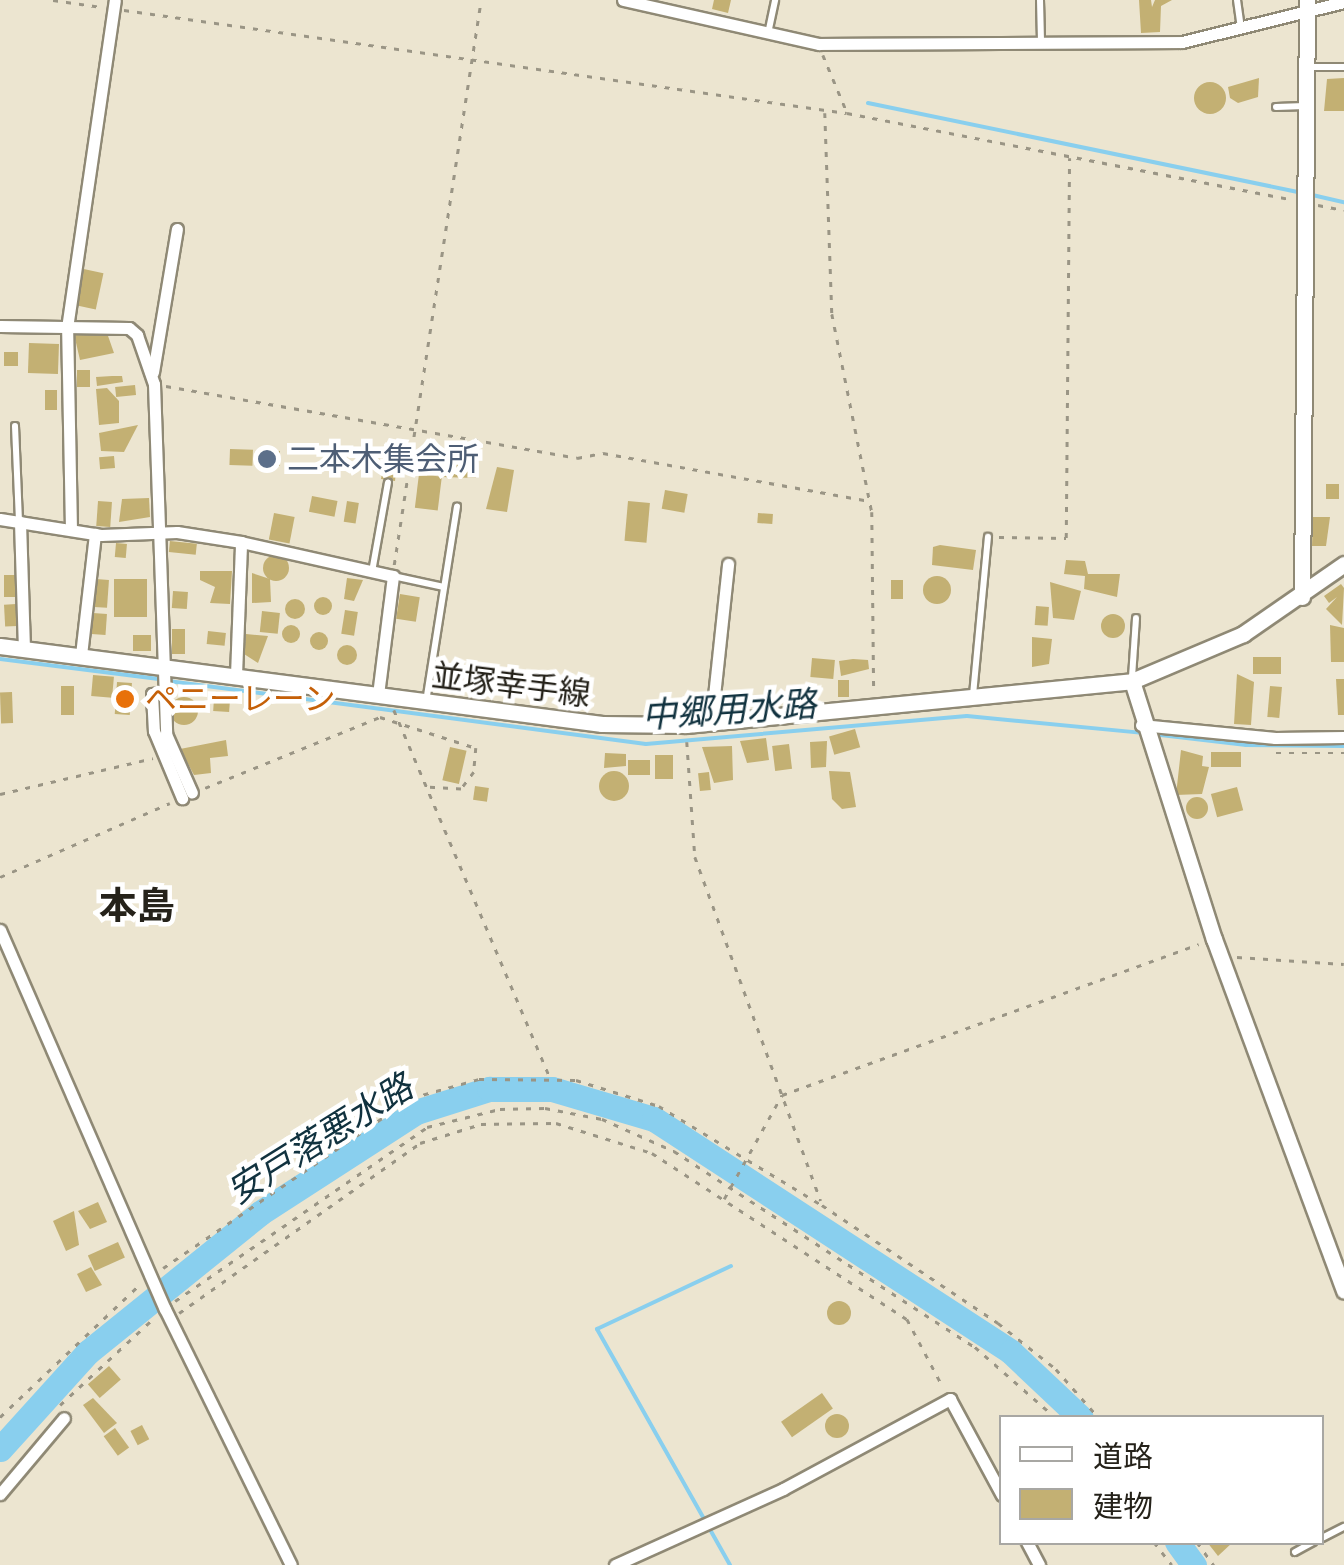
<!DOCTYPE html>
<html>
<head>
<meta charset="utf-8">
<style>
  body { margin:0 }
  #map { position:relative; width:1344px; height:1565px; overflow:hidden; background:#ece5d0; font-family:"Fira Sans Condensed","Noto Sans JP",sans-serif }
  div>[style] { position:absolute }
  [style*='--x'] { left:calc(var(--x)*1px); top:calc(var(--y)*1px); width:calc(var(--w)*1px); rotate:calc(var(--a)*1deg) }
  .stream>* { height:4px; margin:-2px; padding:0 2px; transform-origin:2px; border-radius:2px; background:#89cfee }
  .river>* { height:25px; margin:-12.5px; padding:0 12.5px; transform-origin:12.5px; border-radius:12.5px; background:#89cfee }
  .building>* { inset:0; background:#c3b073; transform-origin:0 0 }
  .round { border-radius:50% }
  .path>* { height:2.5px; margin-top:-1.25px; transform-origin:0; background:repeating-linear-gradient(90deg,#9a9585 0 5px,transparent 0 13px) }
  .roads { filter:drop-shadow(2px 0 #8f8975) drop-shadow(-2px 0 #8f8975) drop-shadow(0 2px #8f8975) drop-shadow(0 -2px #8f8975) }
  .lane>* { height:6px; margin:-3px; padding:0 3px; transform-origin:3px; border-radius:3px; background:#fff }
  .street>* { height:11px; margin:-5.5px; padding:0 5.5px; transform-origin:5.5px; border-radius:5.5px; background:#fff }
  .secondary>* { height:15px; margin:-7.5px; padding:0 7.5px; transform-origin:7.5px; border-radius:7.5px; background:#fff }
  .dots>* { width:28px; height:28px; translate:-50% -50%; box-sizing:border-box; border:5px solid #fff; border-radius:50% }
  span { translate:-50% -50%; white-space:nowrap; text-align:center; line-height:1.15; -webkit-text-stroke:9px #fff; paint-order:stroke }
  .service-label { font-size:32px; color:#4e5e75 }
  .left { translate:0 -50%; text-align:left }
  .street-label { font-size:32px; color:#25221a }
  .food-label { font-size:32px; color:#c56008 }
  .water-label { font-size:35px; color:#11323f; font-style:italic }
  .quarter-label { font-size:38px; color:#25221a; font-weight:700 }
  .legend { position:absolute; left:999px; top:1415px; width:325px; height:130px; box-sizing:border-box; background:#fff; border:2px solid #a8a7a3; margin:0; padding:12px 18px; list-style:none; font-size:30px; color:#25221a }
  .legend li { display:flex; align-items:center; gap:20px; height:50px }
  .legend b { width:50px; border:2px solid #a8a7a3 }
</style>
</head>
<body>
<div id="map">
  <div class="stream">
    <div style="--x:868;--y:103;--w:440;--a:11.7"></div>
    <div style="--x:1308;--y:194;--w:37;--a:13"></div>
    <div style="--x:0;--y:659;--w:160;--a:7.2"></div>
    <div style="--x:168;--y:681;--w:482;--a:7.5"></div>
    <div style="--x:646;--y:744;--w:322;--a:-5"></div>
    <div style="--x:967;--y:716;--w:176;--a:5.5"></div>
    <div style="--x:1152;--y:734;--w:95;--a:6.7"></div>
    <div style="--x:1246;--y:745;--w:98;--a:0.6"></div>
    <div style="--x:730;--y:1565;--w:271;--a:-119.4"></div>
    <div style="--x:597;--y:1329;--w:148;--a:-25.2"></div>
  </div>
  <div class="river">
    <div style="--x:0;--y:1449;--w:131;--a:-47.8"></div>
    <div style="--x:88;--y:1352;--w:221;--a:-38.9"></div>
    <div style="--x:260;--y:1213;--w:186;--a:-32.9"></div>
    <div style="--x:416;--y:1112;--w:77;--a:-17.5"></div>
    <div style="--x:489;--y:1089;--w:63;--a:0"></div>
    <div style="--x:552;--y:1089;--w:106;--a:16.4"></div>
    <div style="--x:654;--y:1119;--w:426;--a:33.1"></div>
    <div style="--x:1011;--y:1352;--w:96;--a:43.3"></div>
    <div style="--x:1177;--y:1542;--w:29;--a:54"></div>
  </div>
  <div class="building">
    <div style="clip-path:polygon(714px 0,731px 0,728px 13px,712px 9px)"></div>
    <div style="clip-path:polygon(1139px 0,1151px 0,1152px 7px,1155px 0,1172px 0,1161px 6px,1160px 32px,1141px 33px)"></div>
    <div style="clip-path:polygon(1259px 78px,1258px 97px,1238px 103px,1230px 98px,1228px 87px)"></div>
    <div style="clip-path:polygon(1344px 78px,1344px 111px,1324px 111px,1327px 79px)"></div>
    <div class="round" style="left:1194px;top:82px;width:32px;height:32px"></div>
    <div style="left:79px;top:268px;width:25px;height:37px;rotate:12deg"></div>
    <div style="clip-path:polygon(107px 333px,114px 353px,80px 360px,74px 334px)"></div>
    <div style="left:29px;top:343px;width:30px;height:30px;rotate:2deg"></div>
    <div style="left:4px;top:352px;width:14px;height:14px"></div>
    <div style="left:77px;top:370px;width:13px;height:17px"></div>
    <div style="clip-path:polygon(112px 376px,122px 376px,123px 382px,97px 386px,96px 377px)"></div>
    <div style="left:135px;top:385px;width:10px;height:20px;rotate:84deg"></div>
    <div style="clip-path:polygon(107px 388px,119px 401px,119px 423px,99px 425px,96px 389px)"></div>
    <div style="left:45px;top:390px;width:12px;height:20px"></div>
    <div style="clip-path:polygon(138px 425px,124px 452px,101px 451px,99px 433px)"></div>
    <div style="left:230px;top:449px;width:23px;height:16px;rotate:2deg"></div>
    <div style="clip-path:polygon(386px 450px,398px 452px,395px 481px,381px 479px)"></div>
    <div style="left:256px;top:451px;width:24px;height:15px"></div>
    <div style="clip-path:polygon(462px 454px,479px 458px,476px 478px,442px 477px,445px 456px)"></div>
    <div style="left:114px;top:456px;width:12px;height:15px;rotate:85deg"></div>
    <div style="clip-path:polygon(497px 467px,514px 470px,507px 512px,486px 509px)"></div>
    <div style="left:419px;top:474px;width:23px;height:34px;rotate:7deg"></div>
    <div style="left:1326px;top:484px;width:13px;height:15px"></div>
    <div style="left:665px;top:490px;width:23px;height:19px;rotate:10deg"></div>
    <div style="left:312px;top:496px;width:26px;height:16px;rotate:11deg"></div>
    <div style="clip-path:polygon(149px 498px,150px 517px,119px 522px,122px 499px)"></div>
    <div style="left:98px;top:501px;width:14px;height:25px;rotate:4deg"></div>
    <div style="left:347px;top:501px;width:12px;height:21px;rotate:9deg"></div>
    <div style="left:628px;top:501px;width:22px;height:40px;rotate:5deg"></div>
    <div style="left:274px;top:513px;width:21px;height:27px;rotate:11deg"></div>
    <div style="left:758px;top:513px;width:15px;height:10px;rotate:4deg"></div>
    <div style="clip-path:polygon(1313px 517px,1330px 517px,1326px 546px,1312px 546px)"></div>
    <div style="left:170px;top:541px;width:27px;height:11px;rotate:6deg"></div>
    <div style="left:116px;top:543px;width:11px;height:14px;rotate:5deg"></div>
    <div style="clip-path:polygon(940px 545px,976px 550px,973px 570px,932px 565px,933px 547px)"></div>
    <div class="round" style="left:263px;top:555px;width:26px;height:26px"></div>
    <div style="clip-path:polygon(1066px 560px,1085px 561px,1088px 574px,1120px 574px,1117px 597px,1084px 589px,1085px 576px,1064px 574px)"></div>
    <div style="clip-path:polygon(200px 571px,232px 571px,230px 604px,210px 603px,215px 587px,200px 580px)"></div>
    <div style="clip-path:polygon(252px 573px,270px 579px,271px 602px,252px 603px)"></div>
    <div style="left:4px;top:575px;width:14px;height:22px"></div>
    <div class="round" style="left:923px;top:576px;width:28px;height:28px"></div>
    <div style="clip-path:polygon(347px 578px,363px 580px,354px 601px,344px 599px)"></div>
    <div style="left:96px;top:579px;width:13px;height:28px;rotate:4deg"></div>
    <div style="left:147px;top:579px;width:38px;height:33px;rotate:90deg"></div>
    <div style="left:891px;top:580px;width:12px;height:19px"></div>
    <div style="clip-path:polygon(1050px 582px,1081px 591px,1074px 620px,1053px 618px)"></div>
    <div style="clip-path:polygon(1341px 584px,1344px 588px,1342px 625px,1326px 609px,1337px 597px,1329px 603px,1324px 596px)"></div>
    <div style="left:173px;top:591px;width:15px;height:17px;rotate:4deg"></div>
    <div style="left:400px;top:594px;width:20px;height:25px;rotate:9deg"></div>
    <div class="round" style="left:314px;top:597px;width:18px;height:18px"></div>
    <div class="round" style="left:285px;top:599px;width:20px;height:20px"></div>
    <div style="left:16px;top:604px;width:22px;height:12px;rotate:87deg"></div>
    <div style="left:1036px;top:606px;width:13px;height:19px;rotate:4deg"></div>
    <div style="left:345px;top:610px;width:13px;height:24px;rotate:9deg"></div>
    <div style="left:262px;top:611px;width:18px;height:21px;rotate:6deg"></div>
    <div style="left:93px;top:613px;width:14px;height:21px;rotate:4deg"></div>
    <div class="round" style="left:1101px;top:614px;width:24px;height:24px"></div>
    <div style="clip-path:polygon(1330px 625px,1344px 628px,1344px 662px,1331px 662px)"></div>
    <div class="round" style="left:282px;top:625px;width:18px;height:18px"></div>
    <div style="left:172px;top:629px;width:13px;height:25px"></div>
    <div style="left:208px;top:631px;width:18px;height:13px;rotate:6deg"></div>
    <div class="round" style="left:310px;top:632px;width:18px;height:18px"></div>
    <div style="clip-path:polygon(246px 634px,268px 636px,258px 663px,244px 654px)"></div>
    <div style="left:151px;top:635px;width:16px;height:18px;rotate:90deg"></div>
    <div style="clip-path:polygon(1032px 637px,1052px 639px,1049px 664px,1032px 667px)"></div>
    <div class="round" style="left:337px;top:645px;width:20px;height:20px"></div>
    <div style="left:1253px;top:657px;width:28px;height:17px"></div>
    <div style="left:812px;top:658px;width:23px;height:19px;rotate:5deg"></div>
    <div style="clip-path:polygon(853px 659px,868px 660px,869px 669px,841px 676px,839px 661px)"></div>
    <div style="clip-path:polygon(1237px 674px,1254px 682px,1251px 725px,1234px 724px)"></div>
    <div style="left:93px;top:675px;width:21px;height:21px;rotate:5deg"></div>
    <div style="clip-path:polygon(1336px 679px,1344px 679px,1344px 715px,1338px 715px)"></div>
    <div style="left:838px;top:680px;width:11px;height:17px"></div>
    <div style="left:117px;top:682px;width:15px;height:32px;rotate:4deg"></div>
    <div style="left:61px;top:686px;width:13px;height:29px"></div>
    <div style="left:1270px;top:686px;width:12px;height:31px;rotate:5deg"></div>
    <div style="left:12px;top:692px;width:31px;height:12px;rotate:88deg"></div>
    <div class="round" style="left:170px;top:697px;width:28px;height:28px"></div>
    <div style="left:214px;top:699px;width:16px;height:12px;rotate:4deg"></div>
    <div style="left:855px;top:729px;width:19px;height:27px;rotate:74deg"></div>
    <div style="clip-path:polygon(766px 738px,769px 760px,747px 763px,740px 741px)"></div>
    <div style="clip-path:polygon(226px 740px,228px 756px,210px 758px,211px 773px,194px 775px,180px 749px)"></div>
    <div style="clip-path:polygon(827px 741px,826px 767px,811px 768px,810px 742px)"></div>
    <div style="left:789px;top:744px;width:25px;height:17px;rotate:83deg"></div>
    <div style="clip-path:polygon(732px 746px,733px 780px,714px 783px,702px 747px)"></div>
    <div style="left:450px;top:747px;width:17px;height:34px;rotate:13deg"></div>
    <div style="clip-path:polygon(1181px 750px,1203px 756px,1202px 766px,1209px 767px,1202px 794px,1176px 795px)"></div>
    <div style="left:1211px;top:752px;width:30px;height:15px"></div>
    <div style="clip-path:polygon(605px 753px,626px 754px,626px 766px,604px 768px)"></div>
    <div style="left:655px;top:755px;width:18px;height:24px"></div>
    <div style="left:628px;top:760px;width:22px;height:15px"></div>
    <div style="clip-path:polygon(829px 771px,850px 772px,856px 807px,842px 809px,832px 799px)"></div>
    <div class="round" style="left:599px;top:771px;width:30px;height:30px"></div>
    <div style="left:709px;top:772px;width:18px;height:11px;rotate:84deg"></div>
    <div style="left:475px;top:786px;width:14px;height:14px;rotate:8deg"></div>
    <div style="left:1237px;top:787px;width:24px;height:27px;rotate:75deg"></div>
    <div class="round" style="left:1186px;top:797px;width:22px;height:22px"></div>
    <div style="clip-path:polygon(98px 1202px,107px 1222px,90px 1229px,78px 1211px)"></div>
    <div style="clip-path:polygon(74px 1211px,79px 1245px,66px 1251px,53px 1221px)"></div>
    <div style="left:118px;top:1242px;width:17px;height:33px;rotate:66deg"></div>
    <div style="clip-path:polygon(91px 1267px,102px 1285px,86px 1292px,77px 1274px)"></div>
    <div class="round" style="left:827px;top:1301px;width:24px;height:24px"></div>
    <div style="left:109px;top:1366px;width:18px;height:28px;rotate:49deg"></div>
    <div style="left:822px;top:1393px;width:19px;height:50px;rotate:55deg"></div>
    <div style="clip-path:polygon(93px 1398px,117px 1423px,104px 1433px,83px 1405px)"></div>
    <div class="round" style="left:825px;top:1414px;width:24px;height:24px"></div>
    <div style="left:142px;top:1425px;width:16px;height:13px;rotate:63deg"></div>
    <div style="left:115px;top:1428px;width:24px;height:14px;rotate:54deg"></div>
    <div style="clip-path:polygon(1207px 1542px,1233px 1542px,1218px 1556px)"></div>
  </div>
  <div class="path">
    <div style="--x:53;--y:0;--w:49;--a:8.3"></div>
    <div style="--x:124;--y:10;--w:730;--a:8.11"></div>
    <div style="--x:847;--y:113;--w:452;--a:11"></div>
    <div style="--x:823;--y:55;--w:62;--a:67.2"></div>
    <div style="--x:825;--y:113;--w:201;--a:88"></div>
    <div style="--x:832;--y:314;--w:202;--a:78.6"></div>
    <div style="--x:872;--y:512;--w:179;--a:89.4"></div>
    <div style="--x:1318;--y:205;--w:26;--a:11"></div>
    <div style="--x:166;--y:386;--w:417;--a:9.9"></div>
    <div style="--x:577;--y:458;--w:26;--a:-11"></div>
    <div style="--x:603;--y:453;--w:271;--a:10.2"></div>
    <div style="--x:999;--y:537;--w:67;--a:0.9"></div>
    <div style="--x:1066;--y:538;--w:380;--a:-89.5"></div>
    <div style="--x:394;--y:565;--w:572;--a:-81.25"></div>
    <div style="--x:394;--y:710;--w:397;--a:67"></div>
    <div style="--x:687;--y:742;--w:115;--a:86"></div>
    <div style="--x:695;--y:857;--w:366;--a:69.9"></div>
    <div style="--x:1276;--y:753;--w:68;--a:0"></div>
    <div style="--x:205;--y:788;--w:189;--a:-22.1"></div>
    <div style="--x:380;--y:717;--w:101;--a:17.9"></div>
    <div style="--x:476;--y:748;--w:24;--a:95"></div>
    <div style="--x:474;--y:772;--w:21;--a:127"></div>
    <div style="--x:461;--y:789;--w:36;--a:-177"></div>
    <div style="--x:0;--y:794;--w:157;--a:-13.2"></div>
    <div style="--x:0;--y:877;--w:185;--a:-23.5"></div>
    <div style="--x:1237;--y:957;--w:107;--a:3.7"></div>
    <div style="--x:724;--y:1199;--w:119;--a:-60.9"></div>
    <div style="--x:782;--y:1095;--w:443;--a:-19.9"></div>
    <div style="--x:163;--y:1268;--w:301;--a:-34.4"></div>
    <div style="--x:411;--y:1098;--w:71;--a:-15.6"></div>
    <div style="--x:479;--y:1079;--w:97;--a:0.6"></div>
    <div style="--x:576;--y:1080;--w:87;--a:17.4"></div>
    <div style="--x:659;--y:1106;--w:191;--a:31.3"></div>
    <div style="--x:822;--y:1205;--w:212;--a:33.8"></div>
    <div style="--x:998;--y:1323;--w:74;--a:38.4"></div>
    <div style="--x:1056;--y:1369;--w:65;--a:48.7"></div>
    <div style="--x:175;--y:1301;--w:306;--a:-34.6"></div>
    <div style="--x:427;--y:1127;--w:75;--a:-13.9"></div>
    <div style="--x:500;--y:1109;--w:45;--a:-1.3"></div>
    <div style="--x:545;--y:1108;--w:58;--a:10.9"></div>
    <div style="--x:602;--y:1119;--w:79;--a:24"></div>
    <div style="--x:674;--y:1151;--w:359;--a:33.1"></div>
    <div style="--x:975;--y:1347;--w:108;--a:41.2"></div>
    <div style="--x:179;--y:1313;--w:295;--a:-35.2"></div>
    <div style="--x:420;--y:1143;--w:64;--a:-17.3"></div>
    <div style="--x:481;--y:1124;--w:75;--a:-0.8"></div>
    <div style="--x:556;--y:1123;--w:101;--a:17.4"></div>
    <div style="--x:652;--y:1153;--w:304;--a:33.1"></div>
    <div style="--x:907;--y:1319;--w:77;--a:62.1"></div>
    <div style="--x:60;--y:1405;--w:127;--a:-42.8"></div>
    <div style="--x:0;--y:1417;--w:193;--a:-43.5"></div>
    <div style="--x:1154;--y:1542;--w:29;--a:52"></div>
    <div style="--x:1197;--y:1542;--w:29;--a:54"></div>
  </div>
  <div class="roads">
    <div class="lane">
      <div style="--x:1040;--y:0;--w:41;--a:88.6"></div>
      <div style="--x:1237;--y:0;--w:27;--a:82"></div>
      <div style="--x:769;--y:29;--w:30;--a:-78"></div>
      <div style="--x:1306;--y:67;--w:38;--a:0"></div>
      <div style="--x:1276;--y:107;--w:29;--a:-2"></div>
      <div style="--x:15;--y:426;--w:94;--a:87.6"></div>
      <div style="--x:372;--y:572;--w:91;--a:-79.9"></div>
      <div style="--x:393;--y:576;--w:52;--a:12.2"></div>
      <div style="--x:1132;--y:677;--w:59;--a:-86.1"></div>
      <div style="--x:973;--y:695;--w:159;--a:-84.6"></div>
      <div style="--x:426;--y:702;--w:198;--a:-81"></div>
      <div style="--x:1322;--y:1538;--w:25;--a:-27"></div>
      <div style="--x:1295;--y:1552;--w:21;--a:-29"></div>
    </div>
    <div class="street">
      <div style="--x:623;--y:0;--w:201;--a:12.7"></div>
      <div style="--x:819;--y:44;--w:363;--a:-0.3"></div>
      <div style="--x:1182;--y:42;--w:167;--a:-13.9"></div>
      <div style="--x:0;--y:326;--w:129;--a:0.9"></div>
      <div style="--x:129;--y:328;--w:11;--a:41"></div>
      <div style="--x:137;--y:335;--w:52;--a:70.9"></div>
      <div style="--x:154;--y:384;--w:350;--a:88"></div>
      <div style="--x:166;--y:734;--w:64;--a:66.2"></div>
      <div style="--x:153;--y:372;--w:145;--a:-80.5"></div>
      <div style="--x:0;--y:519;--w:102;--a:9"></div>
      <div style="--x:101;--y:535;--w:76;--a:-2.3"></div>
      <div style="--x:177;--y:532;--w:65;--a:8.9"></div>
      <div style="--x:241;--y:542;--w:156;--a:12.6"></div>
      <div style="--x:393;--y:576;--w:120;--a:97.2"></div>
      <div style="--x:20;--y:522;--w:126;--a:88.2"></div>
      <div style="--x:71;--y:530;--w:202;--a:-91.1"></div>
      <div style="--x:67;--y:328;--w:331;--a:-81.7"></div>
      <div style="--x:81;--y:655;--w:122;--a:-83.4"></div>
      <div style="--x:236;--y:675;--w:133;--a:-87.8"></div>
      <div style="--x:161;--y:693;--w:9;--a:174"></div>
      <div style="--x:152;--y:694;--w:37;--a:87"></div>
      <div style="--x:154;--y:731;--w:73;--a:67.3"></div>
      <div style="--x:711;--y:724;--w:161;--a:-83.9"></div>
      <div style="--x:1141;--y:725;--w:135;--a:5.5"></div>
      <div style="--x:1275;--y:738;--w:69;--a:-0.8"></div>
      <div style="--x:0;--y:930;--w:413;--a:66.5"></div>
      <div style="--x:165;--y:1309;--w:285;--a:63.8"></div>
      <div style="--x:0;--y:1494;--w:99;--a:-49.9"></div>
      <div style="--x:1027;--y:1542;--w:26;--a:62"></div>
      <div style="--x:615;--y:1565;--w:184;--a:-24.3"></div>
      <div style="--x:783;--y:1489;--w:190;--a:-28.3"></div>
      <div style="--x:950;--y:1399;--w:109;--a:61.6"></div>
    </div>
    <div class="secondary">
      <div style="--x:1302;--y:597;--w:597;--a:-89.52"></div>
      <div style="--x:0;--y:646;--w:607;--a:7.38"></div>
      <div style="--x:602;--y:724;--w:84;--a:0.7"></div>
      <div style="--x:686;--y:725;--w:448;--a:-5.6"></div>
      <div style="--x:1132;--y:681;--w:121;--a:-22.9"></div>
      <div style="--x:1243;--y:634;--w:123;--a:-34.7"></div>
      <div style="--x:1132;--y:681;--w:271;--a:72.4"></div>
      <div style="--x:1214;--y:939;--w:375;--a:69.7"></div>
    </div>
  </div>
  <div class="dots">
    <div style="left:267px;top:459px;background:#5c6f8a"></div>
    <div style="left:125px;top:699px;background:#e8710a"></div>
  </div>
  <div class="service-label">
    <span class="left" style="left:287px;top:459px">二本木集会所</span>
  </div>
  <div class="street-label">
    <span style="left:511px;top:685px;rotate:7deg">並塚幸手線</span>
  </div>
  <div class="food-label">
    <span class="left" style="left:145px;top:699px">ペニーレーン</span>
  </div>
  <div class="water-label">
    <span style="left:729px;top:710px;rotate:-4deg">中郷用水路</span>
    <span style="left:320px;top:1139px;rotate:-32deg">安戸落悪水路</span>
  </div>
  <div class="quarter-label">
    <span style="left:137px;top:907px">本島</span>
  </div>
  <ul class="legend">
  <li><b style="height:12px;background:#fff"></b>道路</li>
  <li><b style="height:28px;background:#c3b073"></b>建物</li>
  </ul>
</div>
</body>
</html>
